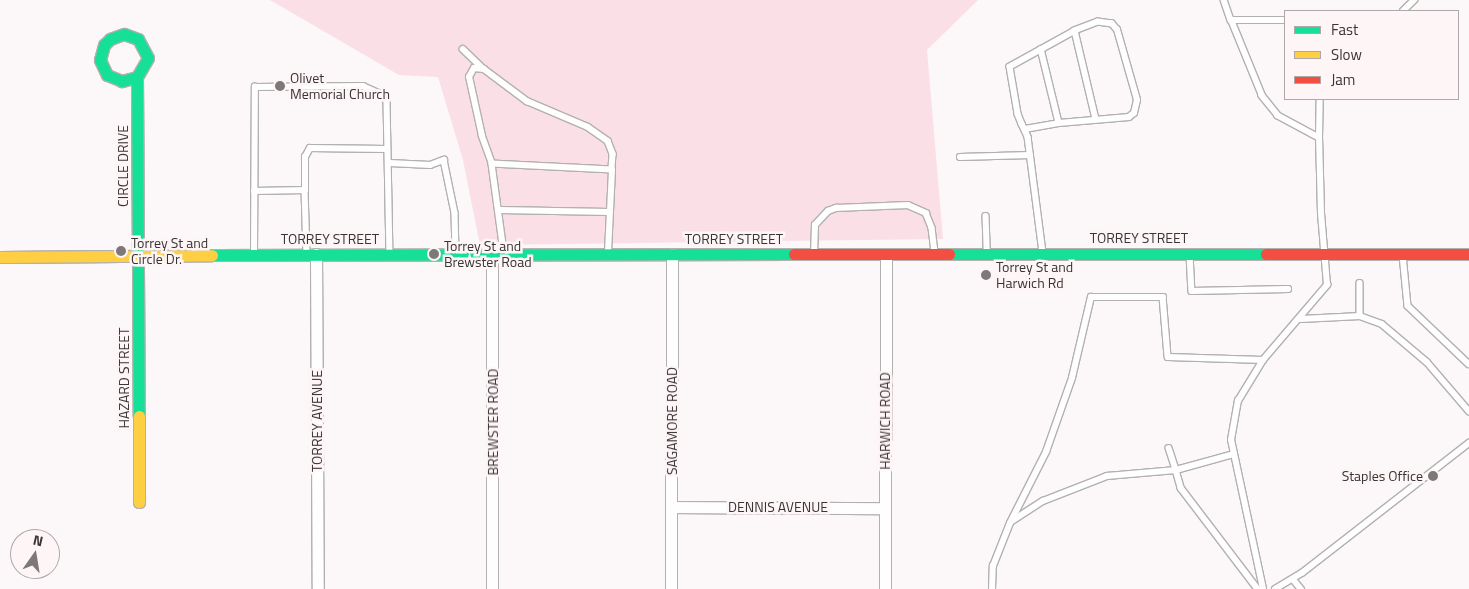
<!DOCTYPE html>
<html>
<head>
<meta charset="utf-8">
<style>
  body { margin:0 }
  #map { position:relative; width:1469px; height:589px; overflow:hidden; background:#fcf7f8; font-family:"Titillium Web",sans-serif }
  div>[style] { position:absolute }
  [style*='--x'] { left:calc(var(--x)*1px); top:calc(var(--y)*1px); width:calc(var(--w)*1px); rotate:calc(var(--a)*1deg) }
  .green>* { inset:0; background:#fadfe6 }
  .roads { filter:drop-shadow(1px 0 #b3b0b0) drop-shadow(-1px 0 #b3b0b0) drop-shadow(0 1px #b3b0b0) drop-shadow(0 -1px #b3b0b0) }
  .lane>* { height:5.5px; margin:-2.75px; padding:0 2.75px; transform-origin:2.75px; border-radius:2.75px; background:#fffefe }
  .street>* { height:11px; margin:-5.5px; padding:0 5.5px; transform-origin:5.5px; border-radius:5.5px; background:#fffefe }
  .fast>* { height:11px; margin:-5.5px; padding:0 5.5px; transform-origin:5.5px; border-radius:5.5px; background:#16e098 }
  .slow>* { height:11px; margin:-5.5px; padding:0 5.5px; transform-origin:5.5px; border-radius:5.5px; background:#ffcf43 }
  .jam>* { height:11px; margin:-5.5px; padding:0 5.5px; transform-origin:5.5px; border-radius:5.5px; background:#f24e42 }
  .dots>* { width:14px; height:14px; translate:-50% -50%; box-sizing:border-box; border:2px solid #fef5f7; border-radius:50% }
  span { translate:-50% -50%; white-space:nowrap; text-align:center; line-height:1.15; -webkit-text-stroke:5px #fef5f7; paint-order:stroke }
  .poi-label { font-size:14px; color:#383535 }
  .left { translate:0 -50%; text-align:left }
  .right { translate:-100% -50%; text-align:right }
  .street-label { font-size:14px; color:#383535 }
  .legend { position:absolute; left:1284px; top:10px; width:175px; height:90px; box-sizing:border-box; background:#fef5f7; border:1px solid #afa8a9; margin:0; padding:6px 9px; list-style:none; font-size:15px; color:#383535 }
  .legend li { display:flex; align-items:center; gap:10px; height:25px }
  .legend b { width:25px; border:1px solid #afa8a9 }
  .north { position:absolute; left:10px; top:529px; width:50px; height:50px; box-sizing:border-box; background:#fef5f7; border:1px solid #afa8a9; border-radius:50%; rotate:13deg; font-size:14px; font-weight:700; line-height:20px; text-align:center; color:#383535 }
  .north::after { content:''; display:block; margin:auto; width:18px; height:22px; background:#7d7979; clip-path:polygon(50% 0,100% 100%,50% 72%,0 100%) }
</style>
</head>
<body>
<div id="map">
  <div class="green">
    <div style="clip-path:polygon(270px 0,978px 0,927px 50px,943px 239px,480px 245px,463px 160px,438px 77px,399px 75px)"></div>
  </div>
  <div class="roads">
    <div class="lane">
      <div style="--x:1224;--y:0;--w:21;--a:71"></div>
      <div style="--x:1403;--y:11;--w:16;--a:-45"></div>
      <div style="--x:1075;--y:31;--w:90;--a:76.6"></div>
      <div style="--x:463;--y:49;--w:28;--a:44"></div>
      <div style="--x:1041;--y:49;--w:76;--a:76.3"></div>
      <div style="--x:1025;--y:129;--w:35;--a:-10"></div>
      <div style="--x:1059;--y:123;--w:70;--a:-4.9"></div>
      <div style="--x:1129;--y:117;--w:6;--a:-39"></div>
      <div style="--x:1134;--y:113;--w:13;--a:-77"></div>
      <div style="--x:1137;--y:100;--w:73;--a:-105.9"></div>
      <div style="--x:1117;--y:30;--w:8;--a:-130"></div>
      <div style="--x:1112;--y:24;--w:14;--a:-172"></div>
      <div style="--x:1098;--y:22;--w:25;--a:159"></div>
      <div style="--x:1075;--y:31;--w:74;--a:151"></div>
      <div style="--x:1010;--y:67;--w:48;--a:80.3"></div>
      <div style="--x:1018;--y:114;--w:11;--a:68"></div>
      <div style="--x:1022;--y:124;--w:14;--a:65"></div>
      <div style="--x:1028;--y:137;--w:117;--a:82.6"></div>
      <div style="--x:1319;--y:138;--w:39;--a:-89"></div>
      <div style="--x:960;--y:157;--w:70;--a:-1.6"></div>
      <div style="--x:390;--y:163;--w:40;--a:2.9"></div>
      <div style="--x:430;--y:165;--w:15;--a:-20"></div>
      <div style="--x:444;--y:160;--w:54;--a:78.3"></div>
      <div style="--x:455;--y:213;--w:41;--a:88.6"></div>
      <div style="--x:492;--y:164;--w:30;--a:-110"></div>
      <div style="--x:482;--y:136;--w:60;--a:-102.4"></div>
      <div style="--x:469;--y:77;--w:10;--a:-61"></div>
      <div style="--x:474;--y:68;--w:10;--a:6"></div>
      <div style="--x:484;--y:69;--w:54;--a:36.7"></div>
      <div style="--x:527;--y:101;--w:66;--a:23.1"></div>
      <div style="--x:588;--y:127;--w:24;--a:35"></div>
      <div style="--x:608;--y:141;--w:14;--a:69"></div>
      <div style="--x:613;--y:154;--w:16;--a:94"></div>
      <div style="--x:612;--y:170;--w:120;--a:-177.1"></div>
      <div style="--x:492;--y:164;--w:89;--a:82.2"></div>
      <div style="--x:305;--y:190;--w:63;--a:88.2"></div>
      <div style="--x:254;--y:191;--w:51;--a:-1.1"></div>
      <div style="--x:305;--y:190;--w:33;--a:-90"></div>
      <div style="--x:305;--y:157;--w:10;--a:-61"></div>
      <div style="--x:310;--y:148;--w:76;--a:0.8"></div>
      <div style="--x:500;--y:210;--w:109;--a:1.1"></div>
      <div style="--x:986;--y:216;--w:37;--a:88"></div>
      <div style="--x:608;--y:252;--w:82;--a:-87.2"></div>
      <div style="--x:254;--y:254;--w:167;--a:-89.7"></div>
      <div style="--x:255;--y:87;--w:108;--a:-0.5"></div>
      <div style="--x:363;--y:86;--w:22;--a:24"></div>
      <div style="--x:383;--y:95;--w:7;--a:56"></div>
      <div style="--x:387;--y:101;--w:153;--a:88.9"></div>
      <div style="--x:814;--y:254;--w:29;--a:-88"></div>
      <div style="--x:815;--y:225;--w:19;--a:-47"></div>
      <div style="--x:828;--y:211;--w:9;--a:-21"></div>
      <div style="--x:836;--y:208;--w:72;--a:-2.4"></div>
      <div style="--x:908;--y:205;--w:20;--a:24"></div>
      <div style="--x:926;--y:213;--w:16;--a:68"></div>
      <div style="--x:932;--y:228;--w:25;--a:83"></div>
      <div style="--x:1190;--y:255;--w:36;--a:87"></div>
      <div style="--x:1192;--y:291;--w:96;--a:-1.2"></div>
      <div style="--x:1403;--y:255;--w:51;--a:84.4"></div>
      <div style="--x:1408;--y:306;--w:84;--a:43.6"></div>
      <div style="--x:1360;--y:283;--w:33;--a:90"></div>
      <div style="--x:1301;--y:319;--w:59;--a:-2.9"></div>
      <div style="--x:1360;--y:316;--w:23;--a:20"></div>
      <div style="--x:1382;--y:324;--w:59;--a:40.2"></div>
      <div style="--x:1427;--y:362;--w:65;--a:49.4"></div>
      <div style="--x:1169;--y:448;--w:23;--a:72"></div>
      <div style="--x:1176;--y:470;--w:60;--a:-15.4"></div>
      <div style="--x:1012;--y:521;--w:37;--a:-33"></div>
      <div style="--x:1043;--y:501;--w:69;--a:-21.3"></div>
      <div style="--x:1107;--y:476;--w:69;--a:-5"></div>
      <div style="--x:1176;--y:470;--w:19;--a:74"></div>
      <div style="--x:1181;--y:488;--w:127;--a:52.7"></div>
      <div style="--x:1293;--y:579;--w:13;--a:51"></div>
      <div style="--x:992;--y:589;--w:23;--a:-88"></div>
      <div style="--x:993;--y:566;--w:46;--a:-68.4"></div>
      <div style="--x:1010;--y:523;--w:80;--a:-63.1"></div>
      <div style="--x:1046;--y:452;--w:78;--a:-70.6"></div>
      <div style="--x:1072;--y:378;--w:83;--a:-76.8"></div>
      <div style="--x:1091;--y:297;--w:72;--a:0"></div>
      <div style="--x:1163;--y:297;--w:60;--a:85.2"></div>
      <div style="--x:1168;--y:357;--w:95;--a:1.8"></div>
      <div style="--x:1263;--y:589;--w:152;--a:-102.1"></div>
      <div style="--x:1231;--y:440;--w:40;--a:-80"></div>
      <div style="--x:1238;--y:401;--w:48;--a:-58.6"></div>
      <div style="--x:1263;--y:360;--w:99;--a:-49.5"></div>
      <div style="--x:1327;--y:285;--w:72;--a:-94.8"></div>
      <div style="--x:1321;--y:213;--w:75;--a:-91.5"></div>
      <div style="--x:1319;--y:138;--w:47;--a:-151.8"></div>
      <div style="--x:1278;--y:116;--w:26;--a:-129"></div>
      <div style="--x:1262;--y:96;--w:82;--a:-112.2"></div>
      <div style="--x:1231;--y:20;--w:54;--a:0"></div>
      <div style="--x:1275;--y:589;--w:31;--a:-31"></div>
      <div style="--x:1302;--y:573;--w:212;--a:-37.9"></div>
    </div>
    <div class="street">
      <div style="--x:316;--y:254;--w:335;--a:89.7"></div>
      <div style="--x:492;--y:255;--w:334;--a:90"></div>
      <div style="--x:672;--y:507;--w:212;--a:0.3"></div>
      <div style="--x:671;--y:589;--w:335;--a:-89.8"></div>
      <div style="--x:885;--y:589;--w:335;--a:-89.8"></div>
    </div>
    <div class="fast">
      <div style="--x:137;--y:77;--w:16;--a:165"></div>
      <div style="--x:122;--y:81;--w:16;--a:-158"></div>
      <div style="--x:107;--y:75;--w:17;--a:-115"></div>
      <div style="--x:100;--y:60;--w:16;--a:-75"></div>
      <div style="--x:104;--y:45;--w:8;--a:-45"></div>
      <div style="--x:110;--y:39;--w:15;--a:-20"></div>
      <div style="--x:124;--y:34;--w:15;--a:20"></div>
      <div style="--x:138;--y:39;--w:21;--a:62"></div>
      <div style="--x:148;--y:58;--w:22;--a:120"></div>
      <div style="--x:137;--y:77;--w:339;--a:89.7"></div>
      <div style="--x:949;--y:254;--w:317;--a:0"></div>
      <div style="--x:212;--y:255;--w:582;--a:-0.1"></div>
    </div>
    <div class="slow">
      <div style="--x:0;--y:257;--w:212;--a:-0.5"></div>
      <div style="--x:139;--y:416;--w:86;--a:90"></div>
    </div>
    <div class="jam">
      <div style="--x:794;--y:254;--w:155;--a:0"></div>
      <div style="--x:1266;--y:254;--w:203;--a:0"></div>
    </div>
  </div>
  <div class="dots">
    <div style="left:280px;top:86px;background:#7d7979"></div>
    <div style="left:121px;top:251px;background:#7d7979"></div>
    <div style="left:434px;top:254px;background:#7d7979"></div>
    <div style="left:986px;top:275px;background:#7d7979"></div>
    <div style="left:1433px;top:476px;background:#7d7979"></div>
  </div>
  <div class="poi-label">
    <span class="left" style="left:290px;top:86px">Olivet<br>Memorial Church</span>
    <span class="left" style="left:131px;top:251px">Torrey St and<br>Circle Dr.</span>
    <span class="left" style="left:444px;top:254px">Torrey St and<br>Brewster Road</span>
    <span class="left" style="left:996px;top:275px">Torrey St and<br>Harwich Rd</span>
    <span class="right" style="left:1423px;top:476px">Staples Office</span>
  </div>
  <div class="street-label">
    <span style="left:123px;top:166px;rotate:-90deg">CIRCLE DRIVE</span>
    <span style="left:1139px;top:238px">TORREY STREET</span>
    <span style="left:330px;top:239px">TORREY STREET</span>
    <span style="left:734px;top:239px">TORREY STREET</span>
    <span style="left:124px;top:378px;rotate:-90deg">HAZARD STREET</span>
    <span style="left:317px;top:421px;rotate:-90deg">TORREY AVENUE</span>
    <span style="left:672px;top:421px;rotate:-90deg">SAGAMORE ROAD</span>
    <span style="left:885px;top:421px;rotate:-90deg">HARWICH ROAD</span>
    <span style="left:493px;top:422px;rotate:-90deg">BREWSTER ROAD</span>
    <span style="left:778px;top:507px">DENNIS AVENUE</span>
  </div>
  <ul class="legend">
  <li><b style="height:6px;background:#16e098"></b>Fast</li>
  <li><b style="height:6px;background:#ffcf43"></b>Slow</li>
  <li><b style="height:6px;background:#f24e42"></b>Jam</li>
  </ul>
  <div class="north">N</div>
</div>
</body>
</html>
